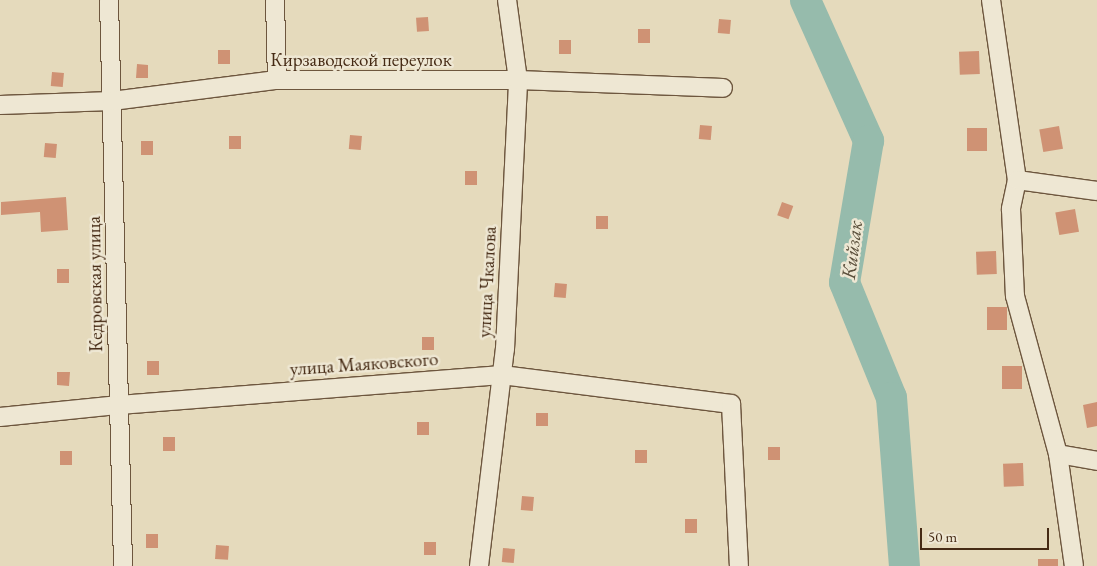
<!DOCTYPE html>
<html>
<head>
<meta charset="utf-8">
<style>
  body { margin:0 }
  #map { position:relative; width:1097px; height:566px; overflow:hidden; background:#e5dabc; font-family:"EB Garamond",serif }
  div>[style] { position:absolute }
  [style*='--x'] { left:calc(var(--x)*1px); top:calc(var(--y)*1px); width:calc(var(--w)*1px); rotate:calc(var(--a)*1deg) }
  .river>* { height:31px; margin:-15.5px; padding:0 15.5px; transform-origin:15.5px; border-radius:15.5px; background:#96bbac }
  .building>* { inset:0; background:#cf9274; transform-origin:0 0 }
  .roads { filter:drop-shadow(1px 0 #6d563e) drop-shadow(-1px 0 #6d563e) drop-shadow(0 1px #6d563e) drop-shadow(0 -1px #6d563e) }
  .street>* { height:18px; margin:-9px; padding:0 9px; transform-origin:9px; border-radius:9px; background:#eee7d3 }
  span { translate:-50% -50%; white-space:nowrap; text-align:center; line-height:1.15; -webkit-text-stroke:5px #eee7d3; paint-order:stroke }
  .street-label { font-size:19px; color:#452a14 }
  .water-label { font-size:20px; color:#594e3a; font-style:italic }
  .scale { position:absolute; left:920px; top:528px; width:129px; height:22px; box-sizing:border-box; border:2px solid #452a14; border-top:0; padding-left:6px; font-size:15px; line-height:18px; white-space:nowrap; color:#452a14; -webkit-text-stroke:4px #eee7d3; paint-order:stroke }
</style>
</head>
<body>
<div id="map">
  <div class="river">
    <div style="--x:805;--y:0;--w:154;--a:65.8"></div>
    <div style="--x:868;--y:140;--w:144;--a:99.6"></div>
    <div style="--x:844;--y:282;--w:124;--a:67.8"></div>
    <div style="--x:891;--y:397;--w:169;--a:85.6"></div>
  </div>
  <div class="building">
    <div style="left:428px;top:17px;width:14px;height:12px;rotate:86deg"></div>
    <div style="left:719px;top:19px;width:12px;height:14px;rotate:5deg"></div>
    <div style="left:638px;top:29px;width:12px;height:14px"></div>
    <div style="left:559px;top:40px;width:12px;height:14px"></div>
    <div style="left:218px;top:50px;width:12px;height:14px"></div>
    <div style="left:979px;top:51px;width:23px;height:20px;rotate:88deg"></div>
    <div style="clip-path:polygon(137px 64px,148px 65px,148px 78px,136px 78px)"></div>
    <div style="left:52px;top:72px;width:12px;height:14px;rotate:5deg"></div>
    <div style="left:700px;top:125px;width:12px;height:14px;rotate:5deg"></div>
    <div style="left:1059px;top:126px;width:23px;height:20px;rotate:80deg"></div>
    <div style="left:987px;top:128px;width:23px;height:20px;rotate:90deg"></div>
    <div style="left:350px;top:135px;width:12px;height:14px;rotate:5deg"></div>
    <div style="left:229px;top:136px;width:12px;height:13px"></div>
    <div style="left:141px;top:141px;width:12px;height:14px"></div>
    <div style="left:45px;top:143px;width:12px;height:14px;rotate:5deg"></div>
    <div style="left:465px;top:171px;width:12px;height:14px"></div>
    <div style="clip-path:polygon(66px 197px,68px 230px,41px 232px,40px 212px,1px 215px,1px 202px)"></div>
    <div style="left:782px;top:202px;width:12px;height:14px;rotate:20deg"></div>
    <div style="left:1075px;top:209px;width:23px;height:20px;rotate:80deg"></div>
    <div style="left:596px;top:216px;width:12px;height:13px"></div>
    <div style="left:996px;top:251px;width:23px;height:20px;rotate:88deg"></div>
    <div style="left:57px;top:269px;width:12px;height:14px"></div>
    <div style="left:555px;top:283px;width:12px;height:14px;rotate:5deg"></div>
    <div style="left:987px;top:307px;width:20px;height:23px"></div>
    <div style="left:422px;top:337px;width:12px;height:13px"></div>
    <div style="left:147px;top:361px;width:12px;height:14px"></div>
    <div style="left:1002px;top:366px;width:20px;height:23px"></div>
    <div style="clip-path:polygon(57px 372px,70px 372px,69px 386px,57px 385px)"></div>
    <div style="clip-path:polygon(1097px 402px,1097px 426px,1087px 428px,1083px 405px)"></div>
    <div style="left:536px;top:413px;width:12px;height:13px"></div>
    <div style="left:417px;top:422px;width:12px;height:13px"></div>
    <div style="left:163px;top:437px;width:12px;height:14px"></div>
    <div style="left:768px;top:447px;width:12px;height:13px"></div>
    <div style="left:635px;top:450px;width:12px;height:13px"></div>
    <div style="left:60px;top:451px;width:12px;height:14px"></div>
    <div style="left:1023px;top:463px;width:23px;height:20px;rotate:88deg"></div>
    <div style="left:522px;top:496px;width:12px;height:14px;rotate:5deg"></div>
    <div style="left:685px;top:519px;width:12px;height:14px"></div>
    <div style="left:146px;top:534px;width:12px;height:14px"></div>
    <div style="left:424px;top:542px;width:12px;height:13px"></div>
    <div style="left:216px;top:545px;width:13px;height:14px;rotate:4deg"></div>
    <div style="left:503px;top:548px;width:12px;height:14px;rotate:5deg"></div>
    <div style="left:1038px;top:559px;width:20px;height:7px"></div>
  </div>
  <div class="roads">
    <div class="street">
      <div style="--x:109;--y:0;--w:566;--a:88.58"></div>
      <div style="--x:275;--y:0;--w:80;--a:88.6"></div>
      <div style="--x:991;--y:0;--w:182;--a:81.8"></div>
      <div style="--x:1017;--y:180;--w:30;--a:102"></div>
      <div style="--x:1011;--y:209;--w:87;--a:87.4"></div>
      <div style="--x:1015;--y:296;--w:164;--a:74.8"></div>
      <div style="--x:1058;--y:454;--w:113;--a:81.9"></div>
      <div style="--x:0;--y:105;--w:112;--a:-2"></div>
      <div style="--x:112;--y:101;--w:166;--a:-7.3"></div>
      <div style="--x:277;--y:80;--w:241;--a:0"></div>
      <div style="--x:518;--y:80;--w:205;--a:2.2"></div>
      <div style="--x:1017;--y:180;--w:81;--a:7.8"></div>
      <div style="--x:0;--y:417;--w:120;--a:-5.8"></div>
      <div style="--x:119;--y:405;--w:384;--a:-4.5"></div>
      <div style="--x:502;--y:375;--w:231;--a:7.2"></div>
      <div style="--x:731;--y:404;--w:162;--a:87.2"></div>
      <div style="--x:1058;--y:454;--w:40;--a:10"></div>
      <div style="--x:479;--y:566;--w:219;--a:-83.2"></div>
      <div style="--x:505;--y:349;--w:269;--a:-87.2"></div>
      <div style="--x:518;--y:80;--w:81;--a:-97.8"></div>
    </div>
  </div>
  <div class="street-label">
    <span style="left:361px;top:60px">Кирзаводской переулок</span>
    <span style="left:487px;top:282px;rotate:-87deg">улица Чкалова</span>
    <span style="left:95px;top:284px;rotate:-91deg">Кедровская улица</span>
    <span style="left:364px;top:364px;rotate:-4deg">улица Маяковского</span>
  </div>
  <div class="water-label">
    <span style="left:852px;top:250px;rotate:-83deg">Кийзак</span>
  </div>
  <div class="scale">50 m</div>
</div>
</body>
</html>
